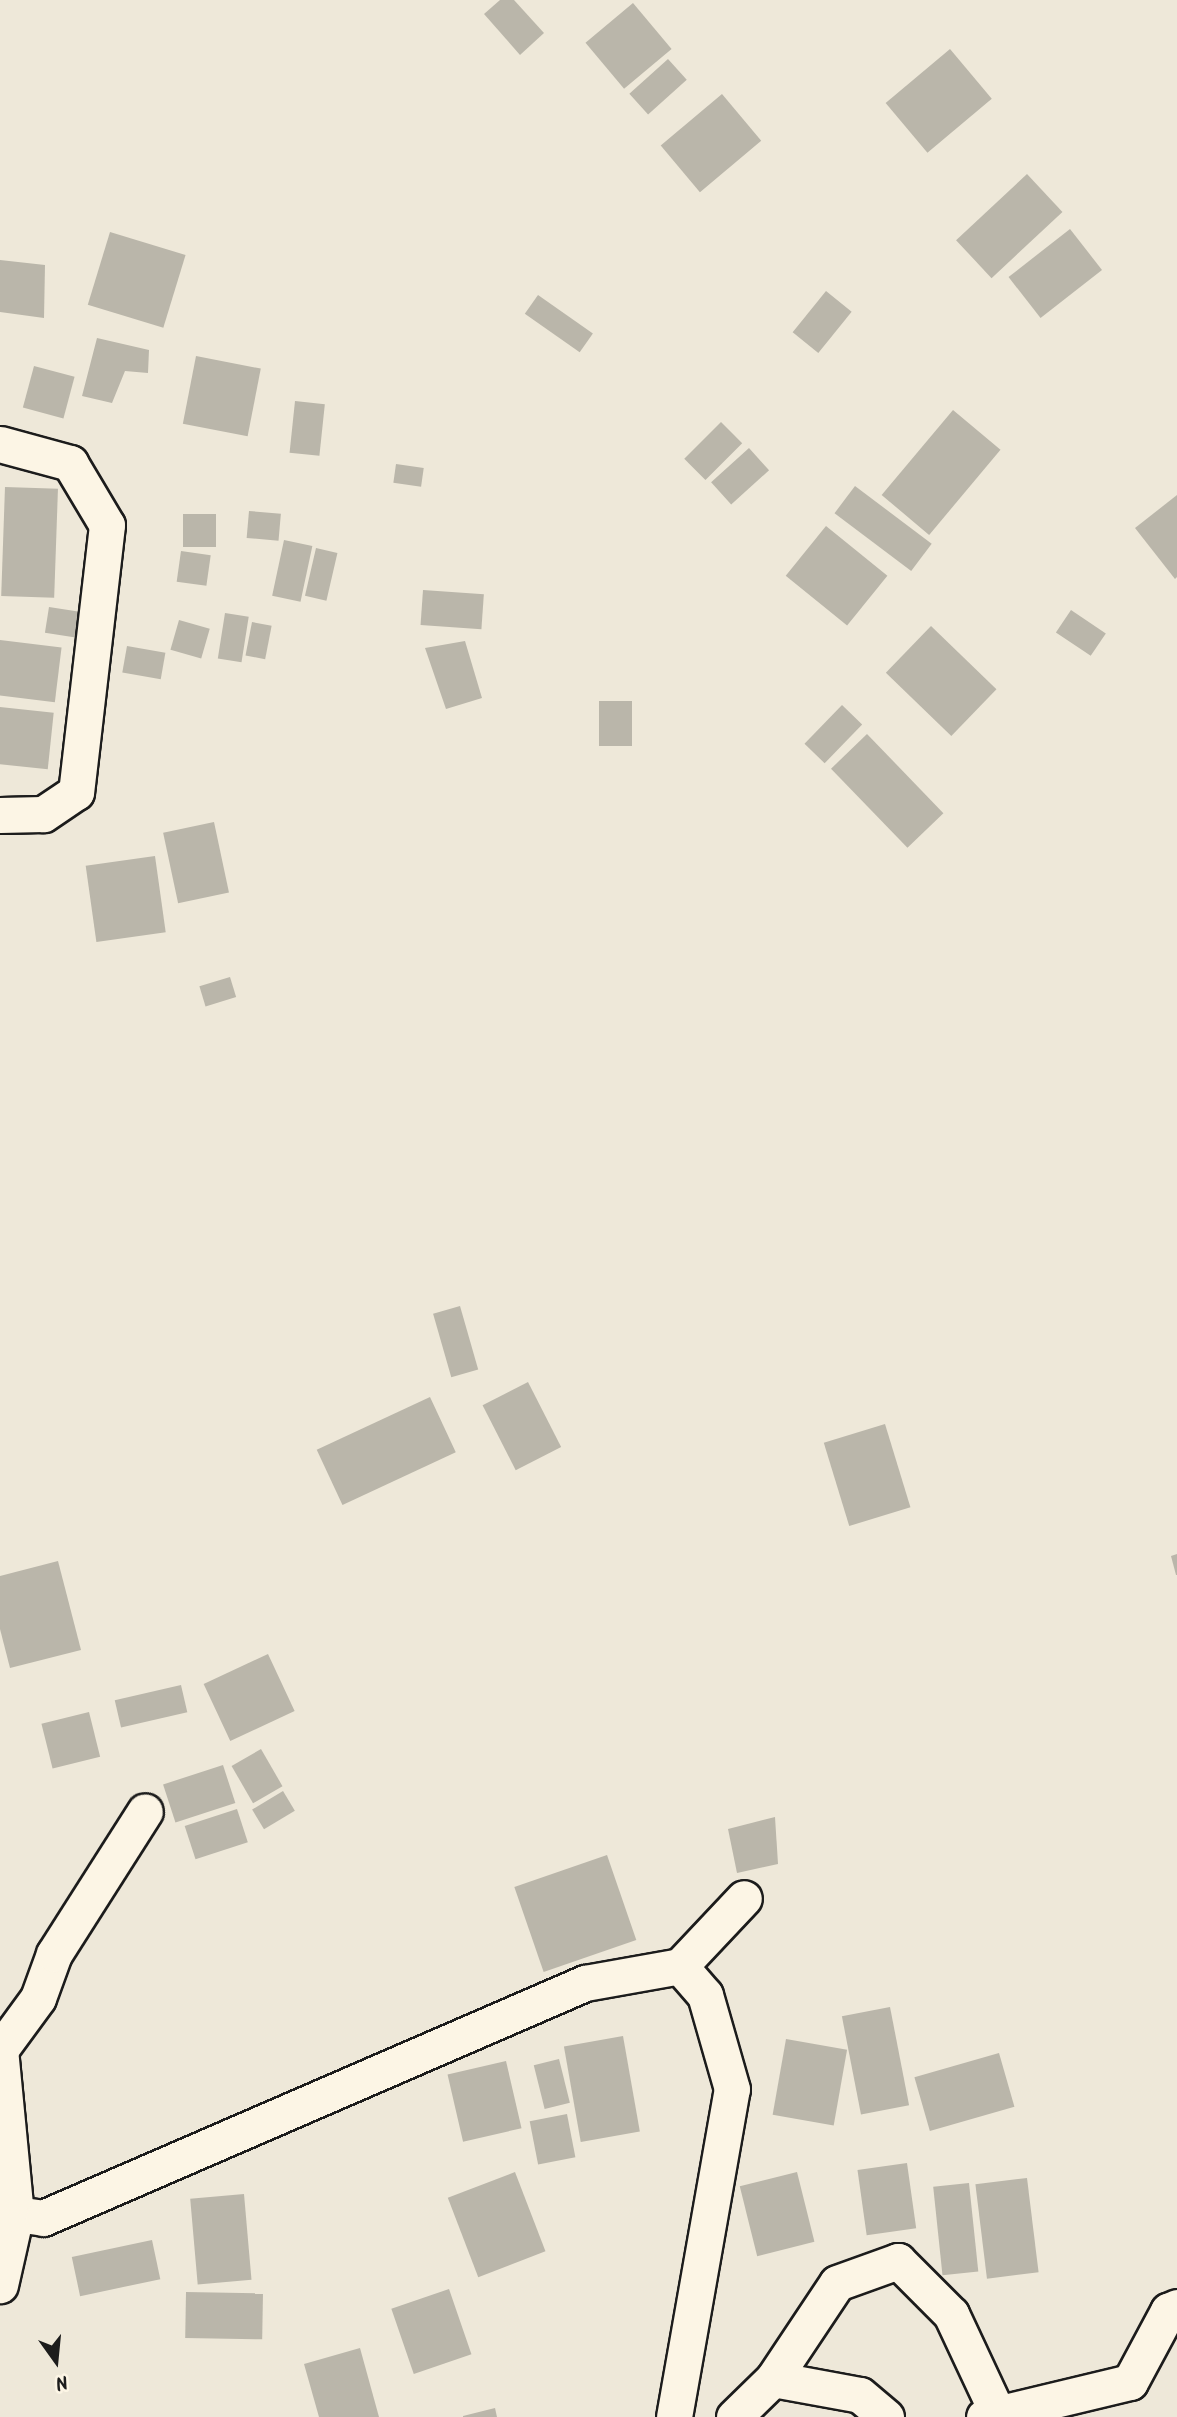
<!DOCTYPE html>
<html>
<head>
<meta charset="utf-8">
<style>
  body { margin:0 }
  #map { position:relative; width:1177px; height:2417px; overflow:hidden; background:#eee8d9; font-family:Kalam,sans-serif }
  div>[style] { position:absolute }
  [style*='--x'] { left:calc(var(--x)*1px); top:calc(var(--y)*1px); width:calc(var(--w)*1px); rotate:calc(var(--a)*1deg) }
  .building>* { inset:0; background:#bab6aa; transform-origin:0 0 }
  .roads { filter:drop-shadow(2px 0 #1c1c1c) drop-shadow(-2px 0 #1c1c1c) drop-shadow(0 2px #1c1c1c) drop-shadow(0 -2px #1c1c1c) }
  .minor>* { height:35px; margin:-17.5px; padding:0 17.5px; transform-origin:17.5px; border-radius:17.5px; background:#fcf5e5 }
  span { translate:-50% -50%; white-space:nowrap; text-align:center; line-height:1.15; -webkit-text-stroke:7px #fcf5e5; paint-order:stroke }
  .north { position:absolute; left:21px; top:2326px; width:70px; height:70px; -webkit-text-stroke:5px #fcf5e5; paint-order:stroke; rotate:165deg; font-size:19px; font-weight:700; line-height:28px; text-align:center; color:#1c1c1c }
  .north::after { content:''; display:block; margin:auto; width:24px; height:32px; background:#1c1c1c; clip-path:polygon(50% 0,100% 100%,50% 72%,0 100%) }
</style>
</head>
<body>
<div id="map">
  <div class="building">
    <div style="clip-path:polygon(500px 0,514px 0,544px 33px,520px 55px,484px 14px)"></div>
    <div style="left:633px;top:3px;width:60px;height:62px;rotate:50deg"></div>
    <div style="left:950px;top:49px;width:65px;height:84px;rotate:50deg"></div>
    <div style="left:668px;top:59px;width:28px;height:52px;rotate:48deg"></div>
    <div style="left:722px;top:94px;width:61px;height:80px;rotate:50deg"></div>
    <div style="left:1027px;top:174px;width:52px;height:97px;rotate:47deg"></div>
    <div style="left:1070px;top:229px;width:52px;height:78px;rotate:52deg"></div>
    <div style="left:110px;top:232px;width:79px;height:76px;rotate:17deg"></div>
    <div style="clip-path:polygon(0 260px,45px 265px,44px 318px,0 312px)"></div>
    <div style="left:826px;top:291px;width:33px;height:53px;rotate:39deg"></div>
    <div style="left:538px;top:295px;width:67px;height:23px;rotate:35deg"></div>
    <div style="clip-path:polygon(97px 338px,149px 350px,148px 373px,125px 371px,112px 403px,82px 396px)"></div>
    <div style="left:196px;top:356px;width:66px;height:69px;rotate:11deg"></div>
    <div style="left:34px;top:366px;width:42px;height:43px;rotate:15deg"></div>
    <div style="left:295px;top:401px;width:30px;height:52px;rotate:6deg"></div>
    <div style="left:953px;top:410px;width:62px;height:111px;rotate:40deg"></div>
    <div style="left:721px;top:422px;width:30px;height:52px;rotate:45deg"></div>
    <div style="left:749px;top:448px;width:30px;height:51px;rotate:48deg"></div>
    <div style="left:396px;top:464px;width:28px;height:19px;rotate:8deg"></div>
    <div style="left:855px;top:486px;width:96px;height:34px;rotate:37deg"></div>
    <div style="left:5px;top:487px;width:53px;height:109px;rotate:2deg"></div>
    <div style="clip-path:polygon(1177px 495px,1177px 577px,1175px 579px,1135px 528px)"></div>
    <div style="left:249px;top:511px;width:32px;height:27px;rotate:5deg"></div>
    <div style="left:183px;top:514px;width:33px;height:33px"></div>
    <div style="left:826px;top:526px;width:79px;height:64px;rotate:39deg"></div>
    <div style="left:284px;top:540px;width:29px;height:57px;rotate:12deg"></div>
    <div style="left:316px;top:548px;width:22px;height:49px;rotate:13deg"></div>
    <div style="left:181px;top:551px;width:30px;height:31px;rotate:8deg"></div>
    <div style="left:423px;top:590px;width:61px;height:35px;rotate:4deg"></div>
    <div style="left:49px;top:607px;width:31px;height:26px;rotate:9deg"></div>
    <div style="left:1071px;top:610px;width:42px;height:27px;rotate:34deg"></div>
    <div style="left:225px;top:613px;width:24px;height:46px;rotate:9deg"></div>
    <div style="left:179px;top:620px;width:32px;height:31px;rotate:16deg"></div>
    <div style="left:252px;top:622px;width:20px;height:34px;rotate:11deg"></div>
    <div style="left:931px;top:626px;width:91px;height:65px;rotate:44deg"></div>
    <div style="left:0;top:640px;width:62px;height:55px;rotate:7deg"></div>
    <div style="clip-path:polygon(465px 641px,482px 698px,446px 709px,425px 648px)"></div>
    <div style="left:127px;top:646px;width:39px;height:27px;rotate:10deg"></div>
    <div style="left:632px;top:701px;width:45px;height:33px;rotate:90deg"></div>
    <div style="left:842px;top:705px;width:28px;height:54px;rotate:44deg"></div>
    <div style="left:0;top:707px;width:54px;height:57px;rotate:6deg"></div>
    <div style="left:867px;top:734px;width:110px;height:50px;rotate:46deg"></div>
    <div style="left:214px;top:822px;width:72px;height:52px;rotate:78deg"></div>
    <div style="left:155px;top:856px;width:77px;height:70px;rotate:82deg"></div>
    <div style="left:230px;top:977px;width:21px;height:32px;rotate:73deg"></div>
    <div style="left:460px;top:1306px;width:66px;height:28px;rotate:74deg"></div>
    <div style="left:528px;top:1382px;width:73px;height:51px;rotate:63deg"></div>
    <div style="left:430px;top:1397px;width:61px;height:125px;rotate:65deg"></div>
    <div style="left:885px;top:1424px;width:87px;height:64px;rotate:73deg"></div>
    <div style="clip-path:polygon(1177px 1554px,1177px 1575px,1176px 1575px,1171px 1556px)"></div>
    <div style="clip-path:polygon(58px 1561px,81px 1650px,10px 1668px,0 1629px,0 1576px)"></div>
    <div style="left:268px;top:1654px;width:63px;height:71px;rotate:65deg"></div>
    <div style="left:181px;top:1685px;width:28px;height:68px;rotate:77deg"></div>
    <div style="left:89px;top:1712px;width:46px;height:49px;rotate:76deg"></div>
    <div style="left:261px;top:1749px;width:43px;height:34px;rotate:60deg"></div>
    <div style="left:223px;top:1765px;width:40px;height:63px;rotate:72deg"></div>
    <div style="left:283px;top:1791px;width:23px;height:36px;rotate:59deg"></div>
    <div style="left:237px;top:1809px;width:35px;height:55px;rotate:72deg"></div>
    <div style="clip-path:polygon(775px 1817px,778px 1864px,737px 1873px,728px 1829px)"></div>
    <div style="left:607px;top:1855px;width:90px;height:98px;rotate:71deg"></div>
    <div style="left:890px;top:2007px;width:100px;height:49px;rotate:79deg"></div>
    <div style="left:623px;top:2036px;width:97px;height:60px;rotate:80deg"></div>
    <div style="left:786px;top:2039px;width:62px;height:77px;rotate:10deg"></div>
    <div style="left:999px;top:2053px;width:56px;height:88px;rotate:74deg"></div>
    <div style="left:559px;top:2059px;width:45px;height:26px;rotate:76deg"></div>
    <div style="left:506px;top:2061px;width:69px;height:60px;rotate:77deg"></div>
    <div style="left:567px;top:2114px;width:44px;height:38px;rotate:79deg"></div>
    <div style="left:907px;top:2163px;width:66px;height:50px;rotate:82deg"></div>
    <div style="left:515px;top:2172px;width:85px;height:72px;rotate:69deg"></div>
    <div style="left:797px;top:2172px;width:72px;height:59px;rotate:76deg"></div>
    <div style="left:1027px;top:2178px;width:95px;height:52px;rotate:83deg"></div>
    <div style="left:969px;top:2183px;width:89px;height:36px;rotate:84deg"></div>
    <div style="left:244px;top:2194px;width:86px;height:54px;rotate:85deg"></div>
    <div style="left:152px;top:2240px;width:40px;height:82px;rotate:78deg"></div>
    <div style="left:449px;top:2289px;width:69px;height:61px;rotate:71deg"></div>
    <div style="left:186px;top:2292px;width:77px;height:46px;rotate:1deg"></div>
    <div style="clip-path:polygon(360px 2348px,379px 2417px,319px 2417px,304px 2364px)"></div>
    <div style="clip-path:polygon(495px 2408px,497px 2417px,463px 2417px,463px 2416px)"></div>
  </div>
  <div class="roads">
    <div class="minor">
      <div style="--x:0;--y:444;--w:73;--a:15.2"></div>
      <div style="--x:70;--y:463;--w:72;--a:59.2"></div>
      <div style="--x:107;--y:525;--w:269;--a:96.6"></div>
      <div style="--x:76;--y:792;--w:40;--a:146"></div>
      <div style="--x:43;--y:814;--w:43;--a:178.7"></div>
      <div style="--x:0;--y:2049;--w:166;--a:84.5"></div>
      <div style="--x:16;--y:2214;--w:73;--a:102.7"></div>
      <div style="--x:0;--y:2050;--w:64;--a:-53.8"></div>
      <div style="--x:38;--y:1998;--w:47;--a:-70"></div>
      <div style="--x:54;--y:1954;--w:169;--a:-57.5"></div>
      <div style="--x:16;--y:2214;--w:27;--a:8"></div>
      <div style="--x:43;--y:2218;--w:591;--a:-23.44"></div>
      <div style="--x:585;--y:1983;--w:97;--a:-10.1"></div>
      <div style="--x:680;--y:1966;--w:93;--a:-46.7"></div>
      <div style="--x:773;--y:2379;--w:88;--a:10.4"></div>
      <div style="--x:860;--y:2395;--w:34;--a:40"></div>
      <div style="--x:674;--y:2417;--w:333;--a:-80"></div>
      <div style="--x:732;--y:2089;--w:98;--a:-106"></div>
      <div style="--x:705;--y:1995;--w:38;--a:-131"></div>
      <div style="--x:734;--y:2417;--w:54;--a:-44.3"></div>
      <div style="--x:773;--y:2379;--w:115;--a:-56.3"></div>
      <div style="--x:837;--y:2283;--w:65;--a:-19.8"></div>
      <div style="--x:898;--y:2261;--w:75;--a:45"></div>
      <div style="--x:951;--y:2314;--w:108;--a:64.9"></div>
      <div style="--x:984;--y:2417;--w:150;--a:-13.5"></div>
      <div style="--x:1130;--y:2382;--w:81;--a:-61.8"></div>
      <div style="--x:1168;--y:2311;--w:10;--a:-24"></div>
    </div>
  </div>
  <div class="north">N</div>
</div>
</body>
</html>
